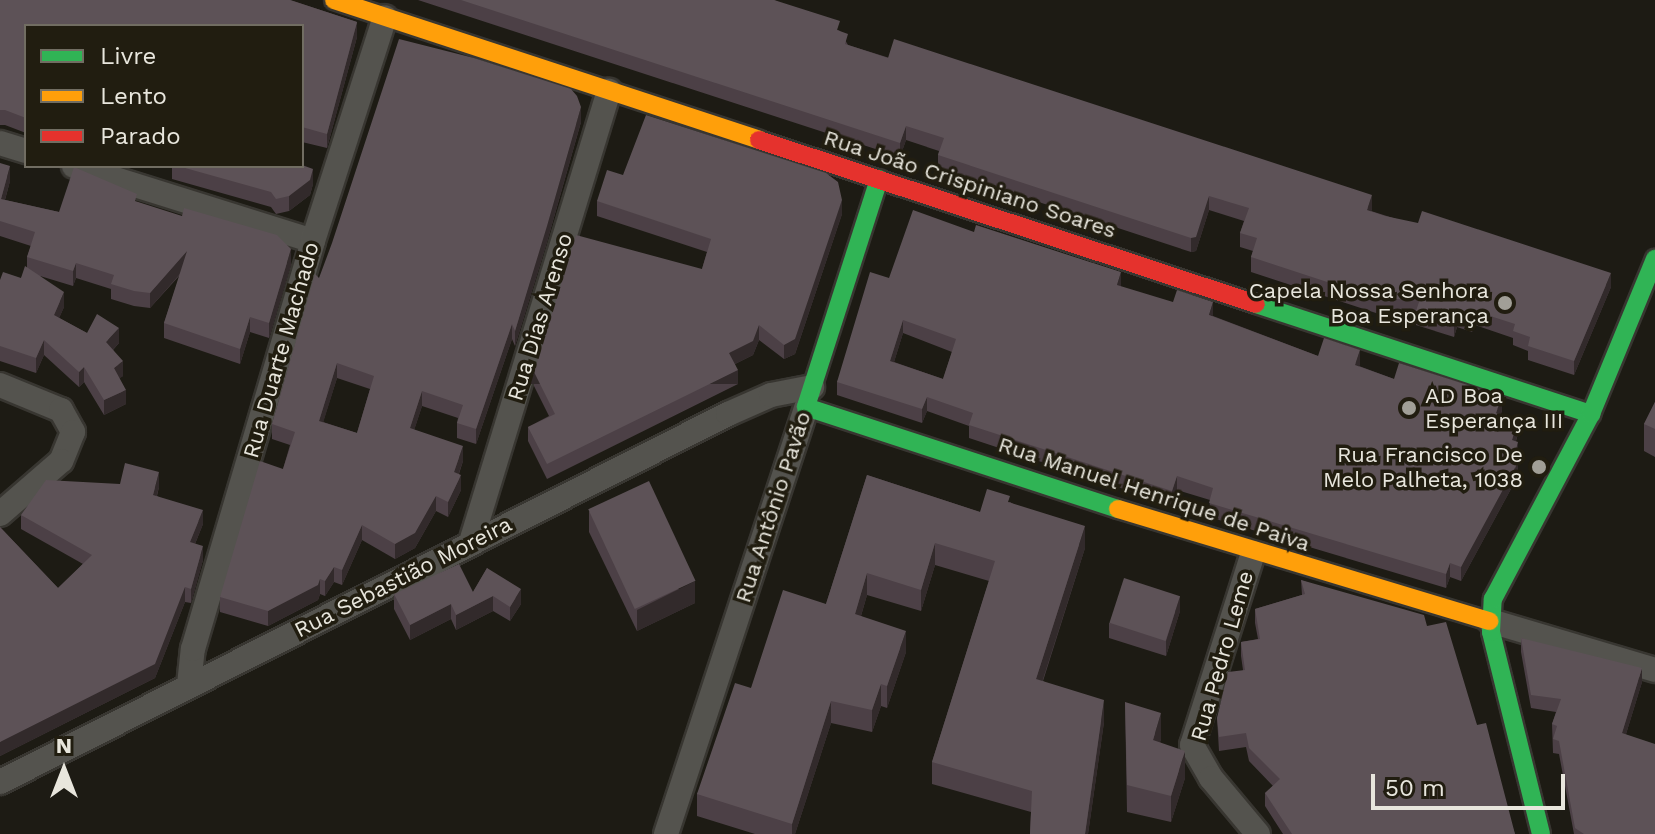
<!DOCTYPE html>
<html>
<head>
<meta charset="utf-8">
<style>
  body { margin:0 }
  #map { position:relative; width:1655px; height:834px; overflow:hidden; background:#1d1b14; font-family:"Work Sans",sans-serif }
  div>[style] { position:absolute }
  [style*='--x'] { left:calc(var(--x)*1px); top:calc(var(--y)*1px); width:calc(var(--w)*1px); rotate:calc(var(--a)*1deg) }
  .roads { filter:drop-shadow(2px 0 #383631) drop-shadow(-2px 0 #383631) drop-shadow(0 2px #383631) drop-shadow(0 -2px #383631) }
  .street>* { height:24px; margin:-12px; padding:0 12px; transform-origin:12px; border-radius:12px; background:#54534e }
  .fast>* { height:18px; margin:-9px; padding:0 9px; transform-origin:9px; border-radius:9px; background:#30b455 }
  .slow>* { height:18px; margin:-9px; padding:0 9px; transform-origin:9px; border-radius:9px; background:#ff9f0a }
  .jam>* { height:18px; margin:-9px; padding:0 9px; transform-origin:9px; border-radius:9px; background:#e5322d }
  .wall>* { inset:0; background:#4c4046 }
  .shaded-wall>* { inset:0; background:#322a2b; transform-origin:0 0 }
  .building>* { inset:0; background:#5d5257; transform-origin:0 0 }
  .dots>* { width:22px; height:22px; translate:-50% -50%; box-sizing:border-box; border:4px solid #211d10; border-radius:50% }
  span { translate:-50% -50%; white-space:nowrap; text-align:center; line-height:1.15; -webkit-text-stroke:7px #211d10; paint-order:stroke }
  .street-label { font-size:22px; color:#e8e6dd }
  .poi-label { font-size:22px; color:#e8e6dd }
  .right { translate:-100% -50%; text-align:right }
  .left { translate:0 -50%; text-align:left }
  .legend { position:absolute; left:24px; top:24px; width:280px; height:144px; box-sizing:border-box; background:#211d10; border:2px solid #716d62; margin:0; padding:10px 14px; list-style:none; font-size:24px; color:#e8e6dd }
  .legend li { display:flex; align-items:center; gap:16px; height:40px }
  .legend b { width:40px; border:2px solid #716d62 }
  .north { position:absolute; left:24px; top:730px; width:80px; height:80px; -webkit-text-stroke:6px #211d10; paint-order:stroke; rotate:0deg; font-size:22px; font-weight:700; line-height:32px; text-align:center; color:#e8e6dd }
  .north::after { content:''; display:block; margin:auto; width:28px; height:36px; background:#e8e6dd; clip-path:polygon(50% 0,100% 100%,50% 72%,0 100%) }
  .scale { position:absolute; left:1371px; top:774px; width:194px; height:36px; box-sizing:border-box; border:4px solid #e8e6dd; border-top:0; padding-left:10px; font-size:24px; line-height:28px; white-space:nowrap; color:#e8e6dd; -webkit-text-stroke:6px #211d10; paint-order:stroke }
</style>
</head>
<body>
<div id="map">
  <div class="roads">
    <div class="street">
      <div style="--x:0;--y:143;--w:27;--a:17"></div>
      <div style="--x:74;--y:166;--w:250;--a:17.4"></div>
      <div style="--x:0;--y:385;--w:66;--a:22.3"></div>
      <div style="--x:61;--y:410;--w:25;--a:61"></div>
      <div style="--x:73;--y:432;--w:31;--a:112"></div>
      <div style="--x:61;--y:461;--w:81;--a:139"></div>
      <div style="--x:471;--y:542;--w:472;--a:-73"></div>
      <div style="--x:1253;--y:553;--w:201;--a:107.6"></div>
      <div style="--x:1192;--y:745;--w:38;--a:60"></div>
      <div style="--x:1211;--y:778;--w:73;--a:50"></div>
      <div style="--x:1490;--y:621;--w:172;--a:16.5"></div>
      <div style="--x:189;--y:685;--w:36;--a:-84"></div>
      <div style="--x:193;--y:649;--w:425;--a:-73.6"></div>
      <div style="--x:313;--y:241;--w:235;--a:-72.2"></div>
      <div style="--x:0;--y:782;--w:816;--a:-26.82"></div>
      <div style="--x:728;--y:414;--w:47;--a:-23.8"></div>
      <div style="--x:771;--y:395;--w:42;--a:-11"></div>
      <div style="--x:666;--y:834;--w:449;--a:-71.8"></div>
    </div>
    <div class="fast">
      <div style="--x:879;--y:179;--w:239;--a:107.8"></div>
      <div style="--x:806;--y:407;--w:328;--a:18.1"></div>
      <div style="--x:1256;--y:304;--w:353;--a:18.2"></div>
      <div style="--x:1541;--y:834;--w:208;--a:-103.9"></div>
      <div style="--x:1491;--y:632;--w:33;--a:-87"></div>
      <div style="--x:1493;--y:599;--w:209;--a:-62.1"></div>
      <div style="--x:1591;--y:414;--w:168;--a:-67.6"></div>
    </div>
    <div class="slow">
      <div style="--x:334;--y:0;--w:447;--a:18.2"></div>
      <div style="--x:1118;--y:509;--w:388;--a:16.8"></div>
    </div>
    <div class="jam">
      <div style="--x:759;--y:140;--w:523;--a:18.26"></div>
    </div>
  </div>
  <div class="wall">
    <div style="clip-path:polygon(0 0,290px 0,357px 22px,357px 37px,327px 148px,302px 142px,302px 26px,26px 26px,26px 133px,5px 125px,0 125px)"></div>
    <div style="clip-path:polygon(418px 0,774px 0,840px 31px,848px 45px,1372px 209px,1371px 211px,1611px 287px,1574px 375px,1528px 360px,1528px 351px,1513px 345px,1513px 338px,1475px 325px,1472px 332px,1457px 327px,1454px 337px,1416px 325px,1416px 314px,1379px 314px,1251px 272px,1251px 257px,1253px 251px,1240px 247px,1240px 233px,1244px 221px,1209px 210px,1196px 251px,1191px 252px,938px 169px,938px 155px,939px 151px,906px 140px,900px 157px)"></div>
    <div style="clip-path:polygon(evenodd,581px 122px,547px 242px,515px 346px,512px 339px,476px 444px,457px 438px,457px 423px,458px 418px,422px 406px,414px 430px,463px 461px,459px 474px,461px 490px,448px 517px,436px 511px,415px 548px,395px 559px,362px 540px,342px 585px,334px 582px,325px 596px,320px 594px,318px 600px,268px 626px,220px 612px,220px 597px,283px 469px,290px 445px,272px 439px,272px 424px,319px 278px,581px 122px,337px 378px,370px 389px,357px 433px,323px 422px,337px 378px)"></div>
    <div style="clip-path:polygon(0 163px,10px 181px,5px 200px,59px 212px,137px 202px,291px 264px,269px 338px,250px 332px,240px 364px,164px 338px,164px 323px,180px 275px,150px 308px,134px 306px,111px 299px,111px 289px,76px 278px,73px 286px,40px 276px,64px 307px,59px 318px,87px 333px,119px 343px,113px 350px,123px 376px,119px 378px,126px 404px,104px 415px,84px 382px,79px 387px,44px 355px,36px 373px,0 361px,0 280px,21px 278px,27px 268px,27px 257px,31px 246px,0 236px)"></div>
    <div style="clip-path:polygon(172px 166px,302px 166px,313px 184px,310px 195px,289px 211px,276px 214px,271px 207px,172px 179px)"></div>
    <div style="clip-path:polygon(623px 175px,842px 214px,795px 354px,784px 359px,759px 340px,753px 355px,735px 364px,738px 384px,547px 479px,528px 441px,528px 427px,549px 416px,534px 386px,534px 372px,702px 269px,707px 252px,597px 216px,597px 201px)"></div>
    <div style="clip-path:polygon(evenodd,889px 278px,1121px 287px,1213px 316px,1318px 356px,1360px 364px,1359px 366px,1394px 379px,1502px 410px,1501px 414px,1518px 434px,1516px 441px,1518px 455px,1517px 462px,1518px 476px,1461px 581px,1450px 577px,1446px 588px,1209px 517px,1210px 500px,1177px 490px,1172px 505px,969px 438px,969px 426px,927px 411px,922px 423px,837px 395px,837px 382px,889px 278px,903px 333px,952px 352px,943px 379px,894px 362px,903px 333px)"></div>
    <div style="clip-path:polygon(1655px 402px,1655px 457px,1644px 451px,1644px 424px)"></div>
    <div style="clip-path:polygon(867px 475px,980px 512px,1010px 502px,1085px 548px,1043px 681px,1104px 722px,1088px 834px,1030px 834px,1031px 812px,932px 784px,932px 762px,989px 581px,935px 565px,921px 611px,867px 595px,861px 616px,906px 652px,887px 708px,881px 706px,872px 732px,831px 723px,795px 834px,755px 834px,697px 816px,697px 794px,751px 688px,826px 604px)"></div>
    <div style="clip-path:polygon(159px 487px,157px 496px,203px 524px,195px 544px,203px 560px,191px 603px,185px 602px,155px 678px,0 756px,0 527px,58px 588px,83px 564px,21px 529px,21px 515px)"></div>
    <div style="clip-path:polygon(589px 511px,695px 603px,637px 631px,589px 532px)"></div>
    <div style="clip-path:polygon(487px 568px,521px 604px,510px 621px,493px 611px,456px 630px,451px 619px,410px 640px,394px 609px,394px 594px,473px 592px)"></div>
    <div style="clip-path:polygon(1301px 580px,1427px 626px,1477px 725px,1515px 834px,1283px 834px,1265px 806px,1265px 793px,1273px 786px,1249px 761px,1246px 747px,1219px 751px,1217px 718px,1243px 670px,1241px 656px,1241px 642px,1258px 639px,1255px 623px,1255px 609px,1302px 595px)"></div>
    <div style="clip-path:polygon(1180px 611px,1166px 656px,1109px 638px,1109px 623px)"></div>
    <div style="clip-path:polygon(1521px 638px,1642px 682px,1626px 734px,1655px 834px,1574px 834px,1559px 754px,1553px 753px,1552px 724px,1556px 712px,1531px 708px,1521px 652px)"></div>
    <div style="clip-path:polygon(1125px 702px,1161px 739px,1160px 742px,1185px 778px,1171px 822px,1127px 812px)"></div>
  </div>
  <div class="shaded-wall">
    <div style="clip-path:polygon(357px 22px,357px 37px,327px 148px,327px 134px)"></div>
    <div style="clip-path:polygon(581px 107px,581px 122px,547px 242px,515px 346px,515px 331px)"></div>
    <div style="clip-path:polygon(906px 126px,906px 140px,900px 157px,900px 143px)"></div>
    <div style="clip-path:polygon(10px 166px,10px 181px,1px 214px,1px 199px)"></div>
    <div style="clip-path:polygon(313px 169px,313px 184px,310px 195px,289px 211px,289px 196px)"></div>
    <div style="clip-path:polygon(1372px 195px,1372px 209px,1367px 224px,1367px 210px)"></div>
    <div style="clip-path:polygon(1209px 196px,1209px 210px,1196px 251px,1191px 252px,1191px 238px)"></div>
    <div style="clip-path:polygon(842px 200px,842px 214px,795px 354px,784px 359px,784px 345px)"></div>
    <div style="clip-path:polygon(291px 249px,291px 264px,269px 338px,269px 323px)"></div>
    <div style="clip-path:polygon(187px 251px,187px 266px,150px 308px,150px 293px)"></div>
    <div style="clip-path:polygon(76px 263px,76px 278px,73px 286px,73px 271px)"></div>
    <div style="clip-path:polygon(1121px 272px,1121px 286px,1117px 299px,1117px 285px)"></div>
    <div style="clip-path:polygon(1611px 273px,1611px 287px,1574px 375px,1574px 361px)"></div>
    <div style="clip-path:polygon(64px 292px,64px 307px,54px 330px,54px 315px)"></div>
    <div style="clip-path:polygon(1213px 302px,1213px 316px,1209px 315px)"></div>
    <div style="clip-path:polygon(1475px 311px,1475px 325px,1472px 332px,1472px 318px)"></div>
    <div style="clip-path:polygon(1457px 313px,1457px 327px,1454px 337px,1454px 323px)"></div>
    <div style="clip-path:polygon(250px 317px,250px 332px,240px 364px,240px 349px)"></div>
    <div style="clip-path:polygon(903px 320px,903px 333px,890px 375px,890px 361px)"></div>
    <div style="clip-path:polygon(512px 324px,512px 339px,476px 444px,476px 429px)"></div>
    <div style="clip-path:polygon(759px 325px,759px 340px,753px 355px,729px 367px,729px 353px)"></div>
    <div style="clip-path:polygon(119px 328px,119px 343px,106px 357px,106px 342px)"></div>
    <div style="clip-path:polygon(44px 340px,44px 355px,36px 373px,36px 358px)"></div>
    <div style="clip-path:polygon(1360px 350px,1360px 364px,1355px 379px,1355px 365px)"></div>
    <div style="clip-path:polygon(123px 361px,123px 376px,114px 383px,114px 368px)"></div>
    <div style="clip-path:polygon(337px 363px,337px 378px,319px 436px,319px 421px)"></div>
    <div style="clip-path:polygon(84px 367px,84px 382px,79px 387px,79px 372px)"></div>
    <div style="left:738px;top:370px;width:14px;height:213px;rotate:90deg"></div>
    <div style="clip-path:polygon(126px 390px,126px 404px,104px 415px,104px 400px)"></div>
    <div style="clip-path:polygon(422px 391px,422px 406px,410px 443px,410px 428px)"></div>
    <div style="clip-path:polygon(1502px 396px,1502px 410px,1496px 426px,1496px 413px)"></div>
    <div style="clip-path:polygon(927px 397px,927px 411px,922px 423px,922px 409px)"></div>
    <div style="clip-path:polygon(1518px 420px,1518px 434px,1512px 453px,1512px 440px)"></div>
    <div style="clip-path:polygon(1518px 442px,1518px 455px,1514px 471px,1518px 462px,1518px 476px,1461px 581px,1461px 567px,1513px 461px)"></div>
    <div style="clip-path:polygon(463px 446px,463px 461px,454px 487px,454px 472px)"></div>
    <div style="clip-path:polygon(159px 472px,159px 487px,153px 509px,153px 495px)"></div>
    <div style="clip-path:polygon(461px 475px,461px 490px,448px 517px,448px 502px)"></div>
    <div style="clip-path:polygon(1177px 476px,1177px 490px,1172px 505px,1172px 491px)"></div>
    <div style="clip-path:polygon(436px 496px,436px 511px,415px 548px,395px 559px,395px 544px)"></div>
    <div style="clip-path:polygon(203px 510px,203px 524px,190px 556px,190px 542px)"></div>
    <div style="clip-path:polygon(362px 525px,362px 540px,342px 585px,342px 570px)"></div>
    <div style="clip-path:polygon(1085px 526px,1085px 548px,1036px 701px,1036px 679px)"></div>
    <div style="clip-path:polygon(935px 543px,935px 565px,921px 611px,921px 590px)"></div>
    <div style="clip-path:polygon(203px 546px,203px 560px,191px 603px,191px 589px)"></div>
    <div style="clip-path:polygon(1450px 563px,1450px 577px,1446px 588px,1446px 574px)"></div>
    <div style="clip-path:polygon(334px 567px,334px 582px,325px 596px,325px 581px)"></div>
    <div style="clip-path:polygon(867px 573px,867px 595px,855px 636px,855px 614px)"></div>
    <div style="clip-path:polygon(320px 579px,320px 594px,318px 600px,268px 626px,268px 611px)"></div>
    <div style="clip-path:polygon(695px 581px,695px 603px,637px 631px,637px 610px)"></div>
    <div style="clip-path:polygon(185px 587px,185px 602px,155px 678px,0 756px,0 742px)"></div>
    <div style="clip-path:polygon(521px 589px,521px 604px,510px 621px,510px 607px)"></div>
    <div style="clip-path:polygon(493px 596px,493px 611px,456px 630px,456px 615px)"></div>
    <div style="clip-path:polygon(1180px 596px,1180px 611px,1166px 656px,1166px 641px)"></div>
    <div style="clip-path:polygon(451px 604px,451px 619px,410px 640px,410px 625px)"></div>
    <div style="clip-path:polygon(906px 631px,906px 652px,887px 708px,887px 686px)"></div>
    <div style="clip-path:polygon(1642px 668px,1642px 682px,1622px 747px,1622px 733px)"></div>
    <div style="clip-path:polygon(881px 684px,881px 706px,872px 732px,872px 710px)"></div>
    <div style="clip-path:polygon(1104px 700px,1104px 722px,1088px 834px,1085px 834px)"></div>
    <div style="clip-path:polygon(831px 701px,831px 723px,795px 834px,792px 834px,792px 824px)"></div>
    <div style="clip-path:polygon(1161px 713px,1161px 739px,1153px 766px,1153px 740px)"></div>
    <div style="clip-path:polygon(1185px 751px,1185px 778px,1171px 822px,1171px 796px)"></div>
  </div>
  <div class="building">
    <div style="clip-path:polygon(0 0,290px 0,357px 22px,327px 134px,302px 127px,302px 26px,26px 26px,26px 118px,5px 110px,0 110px)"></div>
    <div style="clip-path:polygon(461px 0,774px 0,840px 21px,837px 30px,848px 34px,845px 44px,888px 58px,894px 39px,1372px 195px,1367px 210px,1385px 216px,1418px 223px,1422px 211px,1611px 273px,1574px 361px,1528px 346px,1530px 337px,1513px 331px,1515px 324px,1475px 311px,1472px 318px,1457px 313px,1454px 323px,1416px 311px,1420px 299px,1379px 299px,1251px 257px,1257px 238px,1240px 233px,1249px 208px,1209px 196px,1196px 237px,1191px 238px,938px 155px,944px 138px,906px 126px,900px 143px)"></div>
    <div style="clip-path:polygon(evenodd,399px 39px,474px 58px,571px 89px,577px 96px,581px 107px,547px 226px,515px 331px,512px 324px,476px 429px,457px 423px,463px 405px,422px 391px,410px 428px,463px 446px,454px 472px,461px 475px,448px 502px,436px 496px,415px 533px,395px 544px,362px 525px,342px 570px,334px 567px,325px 581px,320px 579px,318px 585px,268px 611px,220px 597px,260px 461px,283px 469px,295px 432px,272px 424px,315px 274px,319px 278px,332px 243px,399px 39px,337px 363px,374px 376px,357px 433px,319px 421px,337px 363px)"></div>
    <div style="clip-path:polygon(646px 115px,826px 173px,838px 182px,842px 200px,795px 339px,784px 345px,759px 325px,753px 341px,729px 353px,738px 370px,547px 464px,528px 427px,555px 414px,534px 372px,576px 235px,702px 269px,711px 239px,597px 201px,607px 170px,623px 175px)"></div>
    <div style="clip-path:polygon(0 163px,10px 166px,1px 199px,59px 212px,74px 167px,137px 194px,135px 201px,182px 216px,184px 208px,277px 235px,291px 249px,269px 323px,250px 317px,240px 349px,164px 323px,187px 251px,150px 293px,134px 291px,111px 284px,114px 275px,76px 263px,73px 271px,27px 257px,35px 232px,0 221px)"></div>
    <div style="clip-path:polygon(302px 165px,313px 169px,310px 180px,289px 196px,276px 199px,271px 192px,178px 166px)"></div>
    <div style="clip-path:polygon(evenodd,913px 210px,974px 232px,976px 225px,1121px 272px,1117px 285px,1173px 302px,1177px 290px,1213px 302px,1209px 315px,1318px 356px,1324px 338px,1360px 350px,1355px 365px,1394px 379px,1399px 363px,1502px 396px,1496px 413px,1518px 420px,1512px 440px,1518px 442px,1513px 461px,1518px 462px,1461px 567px,1450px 563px,1446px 574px,1209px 503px,1213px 488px,1177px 476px,1172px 491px,969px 425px,973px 413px,927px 397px,922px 409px,837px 382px,870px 272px,889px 278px,913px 210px,903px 320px,956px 339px,943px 379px,890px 361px,903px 320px)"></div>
    <div style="clip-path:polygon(25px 266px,64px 292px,54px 315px,87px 333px,97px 314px,119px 328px,106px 342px,123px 361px,114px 368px,126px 390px,104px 400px,84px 367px,79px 372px,44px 340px,36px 358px,0 346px,0 280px,3px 272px,21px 278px)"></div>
    <div style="clip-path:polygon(1655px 402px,1655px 429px,1644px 424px)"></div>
    <div style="clip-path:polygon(125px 463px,159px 472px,153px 495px,203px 510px,190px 542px,203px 546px,191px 589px,185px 587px,155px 664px,0 742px,0 527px,58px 588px,92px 555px,21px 515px,46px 480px,120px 484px)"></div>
    <div style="clip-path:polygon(867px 475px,980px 512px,987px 489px,1010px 496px,1008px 502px,1085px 526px,1036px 679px,1104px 700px,1085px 834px,1030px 834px,1032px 791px,932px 762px,995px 561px,935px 543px,921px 590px,867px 573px,855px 614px,906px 631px,887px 686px,881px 684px,872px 710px,831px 701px,792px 824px,697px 794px,735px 683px,751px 688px,783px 590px,826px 604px)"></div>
    <div style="left:649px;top:481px;width:110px;height:67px;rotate:65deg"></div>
    <div style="clip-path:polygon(459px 564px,473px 592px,487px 568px,521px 589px,510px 607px,493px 596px,456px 615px,451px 604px,410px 625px,394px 594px)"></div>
    <div style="left:1124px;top:578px;width:59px;height:47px;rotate:18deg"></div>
    <div style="clip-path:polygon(1301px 580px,1424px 615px,1427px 626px,1446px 622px,1477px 725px,1486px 723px,1515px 834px,1292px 834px,1265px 793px,1280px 779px,1249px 748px,1246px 733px,1219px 737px,1217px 718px,1228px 672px,1245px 670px,1241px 642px,1260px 639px,1255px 609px,1305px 594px)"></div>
    <div style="clip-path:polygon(1521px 638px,1642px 668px,1622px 733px,1655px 744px,1655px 834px,1584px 834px,1575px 828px,1559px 741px,1553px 739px,1557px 726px,1552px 724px,1561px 699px,1531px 695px)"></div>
    <div style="clip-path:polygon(1125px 702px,1161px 713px,1153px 740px,1185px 751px,1171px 796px,1127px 785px)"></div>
  </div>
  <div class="dots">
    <div style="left:1505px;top:303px;background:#a19f97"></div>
    <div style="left:1409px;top:408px;background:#a19f97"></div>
    <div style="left:1539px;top:467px;background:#a19f97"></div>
  </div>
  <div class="street-label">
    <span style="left:970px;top:184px;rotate:18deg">Rua João Crispiniano Soares</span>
    <span style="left:540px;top:317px;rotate:-73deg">Rua Dias Arenso</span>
    <span style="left:281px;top:350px;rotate:-74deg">Rua Duarte Machado</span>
    <span style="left:1154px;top:494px;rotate:18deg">Rua Manuel Henrique de Paiva</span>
    <span style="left:773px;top:507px;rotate:-72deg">Rua Antônio Pavão</span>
    <span style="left:403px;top:577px;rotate:-27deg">Rua Sebastião Moreira</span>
    <span style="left:1222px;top:656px;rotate:-74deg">Rua Pedro Leme</span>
  </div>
  <div class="poi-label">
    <span class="right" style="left:1489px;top:303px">Capela Nossa Senhora<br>Boa Esperança</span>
    <span class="left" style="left:1425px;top:408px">AD Boa<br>Esperança III</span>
    <span class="right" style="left:1523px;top:467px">Rua Francisco De<br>Melo Palheta, 1038</span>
  </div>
  <ul class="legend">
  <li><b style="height:10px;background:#30b455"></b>Livre</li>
  <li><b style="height:10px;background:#ff9f0a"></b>Lento</li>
  <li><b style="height:10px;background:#e5322d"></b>Parado</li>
  </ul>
  <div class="north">N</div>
  <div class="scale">50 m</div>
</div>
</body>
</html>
